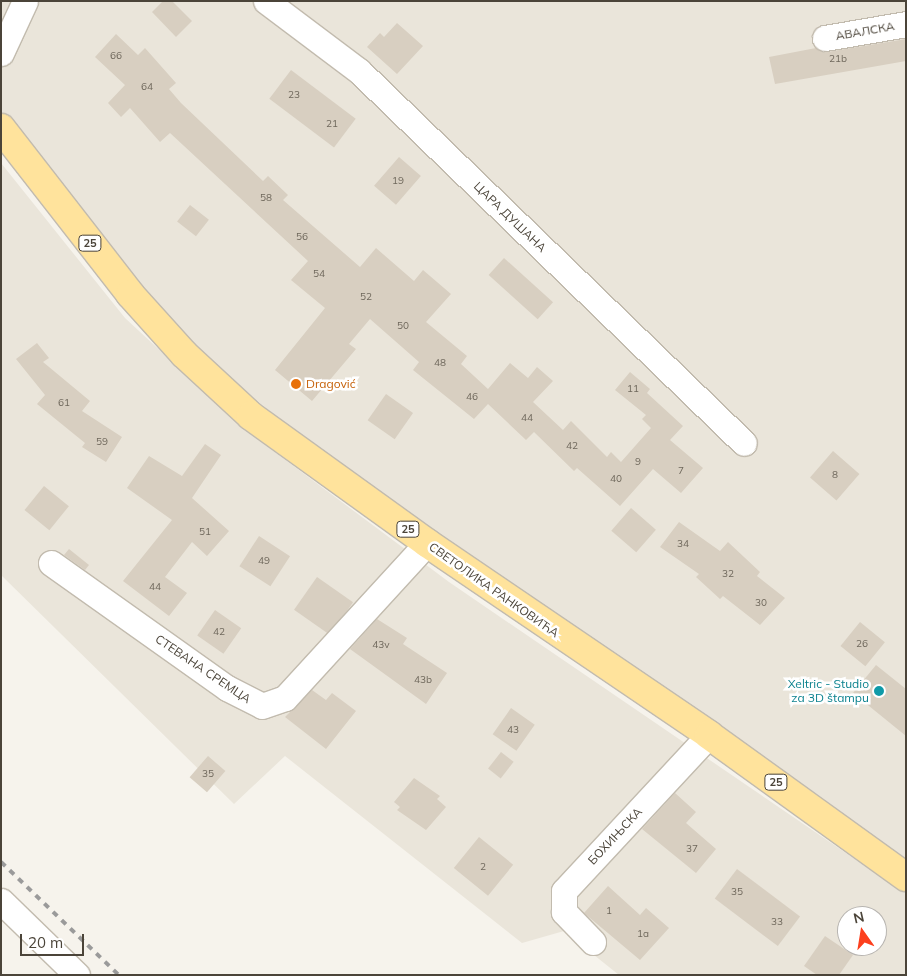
<!DOCTYPE html>
<html>
<head>
<meta charset="utf-8">
<style>
  body { margin:0 }
  #map { position:relative; width:907px; height:976px; overflow:hidden; background:#f6f3ec; font-family:Mulish,sans-serif }
  div>[style] { position:absolute }
  [style*='--x'] { left:calc(var(--x)*1px); top:calc(var(--y)*1px); width:calc(var(--w)*1px); rotate:calc(var(--a)*1deg) }
  .residential>* { inset:0; background:#eae5da }
  .building>* { inset:0; background:#d8cfc1; transform-origin:0 0 }
  .roads { filter:drop-shadow(1px 0 #c2bbae) drop-shadow(-1px 0 #c2bbae) drop-shadow(0 1px #c2bbae) drop-shadow(0 -1px #c2bbae) }
  .minor>* { height:25px; margin:-12.5px; padding:0 12.5px; transform-origin:12.5px; border-radius:12.5px; background:#fff }
  .primary>* { height:28px; margin:-14px; padding:0 14px; transform-origin:14px; border-radius:14px; background:#ffe39c }
  .rail>* { height:4px; margin-top:-2px; transform-origin:0; background:repeating-linear-gradient(90deg,#9a9a9a 0 6px,transparent 0 12px) }
  .dots>* { width:14px; height:14px; translate:-50% -50%; box-sizing:border-box; border:2px solid #fff; border-radius:50% }
  span { translate:-50% -50%; white-space:nowrap; text-align:center; line-height:1.15; -webkit-text-stroke:5px #fff; paint-order:stroke }
  .number-label { font-size:10px; color:#6e675b }
  .number-label span { -webkit-text-stroke-width:0 }
  .shield-label span { padding:1px 4px; background:#fff; border:1px solid; border-radius:4px; -webkit-text-stroke-width:0 }
  .shield-label { font-size:11px; color:#4b4439; font-weight:700 }
  .street-label { font-size:12px; color:#4b4439 }
  .food-label { font-size:12px; color:#c56008 }
  .left { translate:0 -50%; text-align:left }
  .culture-label { font-size:12px; color:#0d838f }
  .right { translate:-100% -50%; text-align:right }
  .frame { position:absolute; inset:0; border:2px solid #4b4439; pointer-events:none }
  .north { position:absolute; left:837px; top:906px; width:50px; height:50px; box-sizing:border-box; background:#fff; border:1px solid #b7b4b0; border-radius:50%; rotate:347deg; font-size:14px; font-weight:700; line-height:20px; text-align:center; color:#4b4439 }
  .north::after { content:''; display:block; margin:auto; width:18px; height:22px; background:#fc3f1d; clip-path:polygon(50% 0,100% 100%,50% 72%,0 100%) }
  .scale { position:absolute; left:20px; top:934px; width:64px; height:22px; box-sizing:border-box; border:2px solid #4b4439; border-top:0; padding-left:6px; font-size:15px; line-height:18px; white-space:nowrap; color:#4b4439; -webkit-text-stroke:4px #fff; paint-order:stroke }
</style>
</head>
<body>
<div id="map">
  <div class="residential">
    <div style="clip-path:polygon(1px 1px,906px 1px,906px 861px,820px 796px,506px 591px,312px 446px,213px 364px,155px 307px,1px 112px)"></div>
    <div style="clip-path:polygon(evenodd,1px 163px,125px 318px,248px 432px,449px 582px,906px 894px,906px 975px,619px 975px,564px 931px,522px 943px,285px 756px,234px 804px,1px 575px,1px 163px,847px 916px,877px 916px,877px 946px,847px 946px,847px 916px)"></div>
  </div>
  <div class="building">
    <div style="clip-path:polygon(163px 1px,172px 1px,192px 21px,176px 37px,152px 12px)"></div>
    <div style="clip-path:polygon(397px 23px,423px 46px,397px 74px,367px 47px,380px 33px,384px 37px)"></div>
    <div style="clip-path:polygon(116px 34px,138px 55px,145px 48px,176px 83px,169px 89px,181px 103px,263px 181px,268px 176px,288px 195px,283px 200px,360px 267px,376px 248px,414px 281px,423px 270px,451px 294px,426px 322px,467px 356px,461px 364px,488px 389px,510px 363px,528px 378px,537px 367px,553px 381px,533px 402px,563px 430px,571px 421px,607px 457px,611px 452px,621px 462px,651px 428px,642px 419px,646px 415px,615px 390px,630px 372px,650px 389px,647px 393px,683px 426px,670px 440px,703px 468px,681px 493px,653px 469px,620px 506px,577px 468px,574px 471px,534px 432px,526px 440px,488px 404px,474px 419px,413px 370px,419px 362px,370px 319px,349px 344px,356px 349px,312px 401px,275px 370px,325px 308px,291px 280px,308px 261px,170px 133px,160px 142px,130px 108px,121px 117px,108px 103px,125px 85px,95px 57px)"></div>
    <div style="clip-path:polygon(906px 39px,906px 61px,775px 84px,769px 57px,816px 48px,827px 52px)"></div>
    <div style="left:291px;top:70px;width:81px;height:36px;rotate:37deg"></div>
    <div style="left:399px;top:157px;width:29px;height:38px;rotate:41deg"></div>
    <div style="left:190px;top:205px;width:24px;height:21px;rotate:38deg"></div>
    <div style="left:504px;top:258px;width:66px;height:23px;rotate:42deg"></div>
    <div style="clip-path:polygon(37px 343px,49px 358px,43px 362px,90px 401px,82px 411px,122px 437px,106px 462px,82px 447px,85px 443px,37px 404px,45px 395px,16px 359px)"></div>
    <div style="left:386px;top:394px;width:33px;height:32px;rotate:35deg"></div>
    <div style="clip-path:polygon(205px 444px,221px 455px,192px 498px,229px 531px,207px 556px,192px 542px,165px 577px,187px 593px,169px 616px,123px 581px,172px 520px,127px 488px,149px 456px,182px 476px)"></div>
    <div style="left:833px;top:451px;width:35px;height:35px;rotate:41deg"></div>
    <div style="left:44px;top:486px;width:32px;height:31px;rotate:39deg"></div>
    <div style="left:631px;top:508px;width:33px;height:30px;rotate:41deg"></div>
    <div style="clip-path:polygon(679px 522px,720px 551px,728px 542px,760px 572px,757px 576px,785px 598px,760px 625px,723px 596px,720px 599px,696px 577px,699px 574px,660px 547px)"></div>
    <div style="left:259px;top:536px;width:37px;height:36px;rotate:33deg"></div>
    <div style="clip-path:polygon(69px 549px,89px 565px,85px 570px,64px 555px)"></div>
    <div style="left:317px;top:577px;width:44px;height:40px;rotate:35deg"></div>
    <div style="left:215px;top:610px;width:32px;height:31px;rotate:35deg"></div>
    <div style="clip-path:polygon(377px 619px,407px 638px,403px 644px,447px 673px,426px 704px,350px 649px)"></div>
    <div style="left:860px;top:622px;width:32px;height:31px;rotate:39deg"></div>
    <div style="clip-path:polygon(876px 665px,906px 689px,906px 736px,853px 693px)"></div>
    <div style="clip-path:polygon(312px 690px,326px 700px,332px 693px,356px 711px,326px 749px,285px 717px)"></div>
    <div style="left:511px;top:708px;width:29px;height:32px;rotate:35deg"></div>
    <div style="left:501px;top:752px;width:16px;height:21px;rotate:38deg"></div>
    <div style="left:208px;top:756px;width:23px;height:28px;rotate:41deg"></div>
    <div style="clip-path:polygon(414px 778px,440px 796px,437px 799px,446px 807px,426px 830px,397px 810px,400px 807px,394px 802px)"></div>
    <div style="clip-path:polygon(675px 793px,696px 812px,686px 823px,716px 849px,696px 873px,642px 829px)"></div>
    <div style="left:479px;top:837px;width:44px;height:40px;rotate:39deg"></div>
    <div style="left:737px;top:869px;width:79px;height:37px;rotate:37deg"></div>
    <div style="clip-path:polygon(608px 886px,640px 915px,646px 908px,669px 928px,640px 960px,584px 913px)"></div>
    <div style="clip-path:polygon(825px 936px,853px 955px,839px 975px,817px 975px,804px 966px)"></div>
  </div>
  <div class="roads">
    <div class="minor">
      <div style="--x:266;--y:1;--w:116;--a:37"></div>
      <div style="--x:359;--y:71;--w:535;--a:44.02"></div>
      <div style="--x:825;--y:38;--w:82;--a:-9.8"></div>
      <div style="--x:1;--y:53;--w:57;--a:-65.2"></div>
      <div style="--x:51;--y:563;--w:216;--a:35.4"></div>
      <div style="--x:227;--y:688;--w:39;--a:27"></div>
      <div style="--x:262;--y:706;--w:24;--a:-19"></div>
      <div style="--x:285;--y:698;--w:210;--a:-47.5"></div>
      <div style="--x:1;--y:901;--w:106;--a:44.2"></div>
      <div style="--x:593;--y:942;--w:42;--a:-134"></div>
      <div style="--x:564;--y:912;--w:21;--a:-90"></div>
      <div style="--x:564;--y:891;--w:213;--a:-47.1"></div>
    </div>
    <div class="primary">
      <div style="--x:1;--y:128;--w:210;--a:52.1"></div>
      <div style="--x:130;--y:294;--w:81;--a:48"></div>
      <div style="--x:184;--y:354;--w:91;--a:42.8"></div>
      <div style="--x:251;--y:416;--w:217;--a:35.8"></div>
      <div style="--x:427;--y:543;--w:341;--a:34.2"></div>
      <div style="--x:709;--y:735;--w:243;--a:35.8"></div>
    </div>
  </div>
  <div class="rail">
    <div style="--x:1;--y:862;--w:163;--a:43.8"></div>
  </div>
  <div class="dots">
    <div style="left:296px;top:384px;background:#e8710a"></div>
    <div style="left:879px;top:691px;background:#0f9aa8"></div>
  </div>
  <div class="number-label">
    <span style="left:116px;top:56px">66</span>
    <span style="left:838px;top:59px">21b</span>
    <span style="left:147px;top:87px">64</span>
    <span style="left:294px;top:95px">23</span>
    <span style="left:332px;top:124px">21</span>
    <span style="left:398px;top:181px">19</span>
    <span style="left:266px;top:198px">58</span>
    <span style="left:302px;top:237px">56</span>
    <span style="left:319px;top:274px">54</span>
    <span style="left:366px;top:297px">52</span>
    <span style="left:403px;top:326px">50</span>
    <span style="left:440px;top:363px">48</span>
    <span style="left:633px;top:389px">11</span>
    <span style="left:472px;top:397px">46</span>
    <span style="left:64px;top:403px">61</span>
    <span style="left:527px;top:418px">44</span>
    <span style="left:102px;top:442px">59</span>
    <span style="left:572px;top:446px">42</span>
    <span style="left:638px;top:462px">9</span>
    <span style="left:681px;top:471px">7</span>
    <span style="left:835px;top:475px">8</span>
    <span style="left:616px;top:479px">40</span>
    <span style="left:205px;top:532px">51</span>
    <span style="left:683px;top:544px">34</span>
    <span style="left:264px;top:561px">49</span>
    <span style="left:728px;top:574px">32</span>
    <span style="left:155px;top:587px">44</span>
    <span style="left:761px;top:603px">30</span>
    <span style="left:219px;top:632px">42</span>
    <span style="left:862px;top:644px">26</span>
    <span style="left:381px;top:645px">43v</span>
    <span style="left:423px;top:680px">43b</span>
    <span style="left:513px;top:730px">43</span>
    <span style="left:208px;top:774px">35</span>
    <span style="left:692px;top:849px">37</span>
    <span style="left:483px;top:867px">2</span>
    <span style="left:737px;top:892px">35</span>
    <span style="left:609px;top:911px">1</span>
    <span style="left:777px;top:922px">33</span>
    <span style="left:643px;top:934px">1a</span>
  </div>
  <div class="shield-label">
    <span style="left:90px;top:243px">25</span>
    <span style="left:408px;top:529px">25</span>
    <span style="left:776px;top:782px">25</span>
  </div>
  <div class="street-label">
    <span style="left:865px;top:31px;rotate:-10deg">АВАЛСКА</span>
    <span style="left:510px;top:217px;rotate:44deg">ЦАРА ДУШАНА</span>
    <span style="left:494px;top:590px;rotate:35deg">СВЕТОЛИКА РАНКОВИЋА</span>
    <span style="left:203px;top:669px;rotate:34deg">СТЕВАНА СРЕМЦА</span>
    <span style="left:615px;top:836px;rotate:-47deg">БОХИЊСКА</span>
  </div>
  <div class="food-label">
    <span class="left" style="left:306px;top:384px">Dragović</span>
  </div>
  <div class="culture-label">
    <span class="right" style="left:869px;top:691px">Xeltric - Studio<br>za 3D štampu</span>
  </div>
  <div class="frame"></div>
  <div class="north">N</div>
  <div class="scale">20 m</div>
</div>
</body>
</html>
